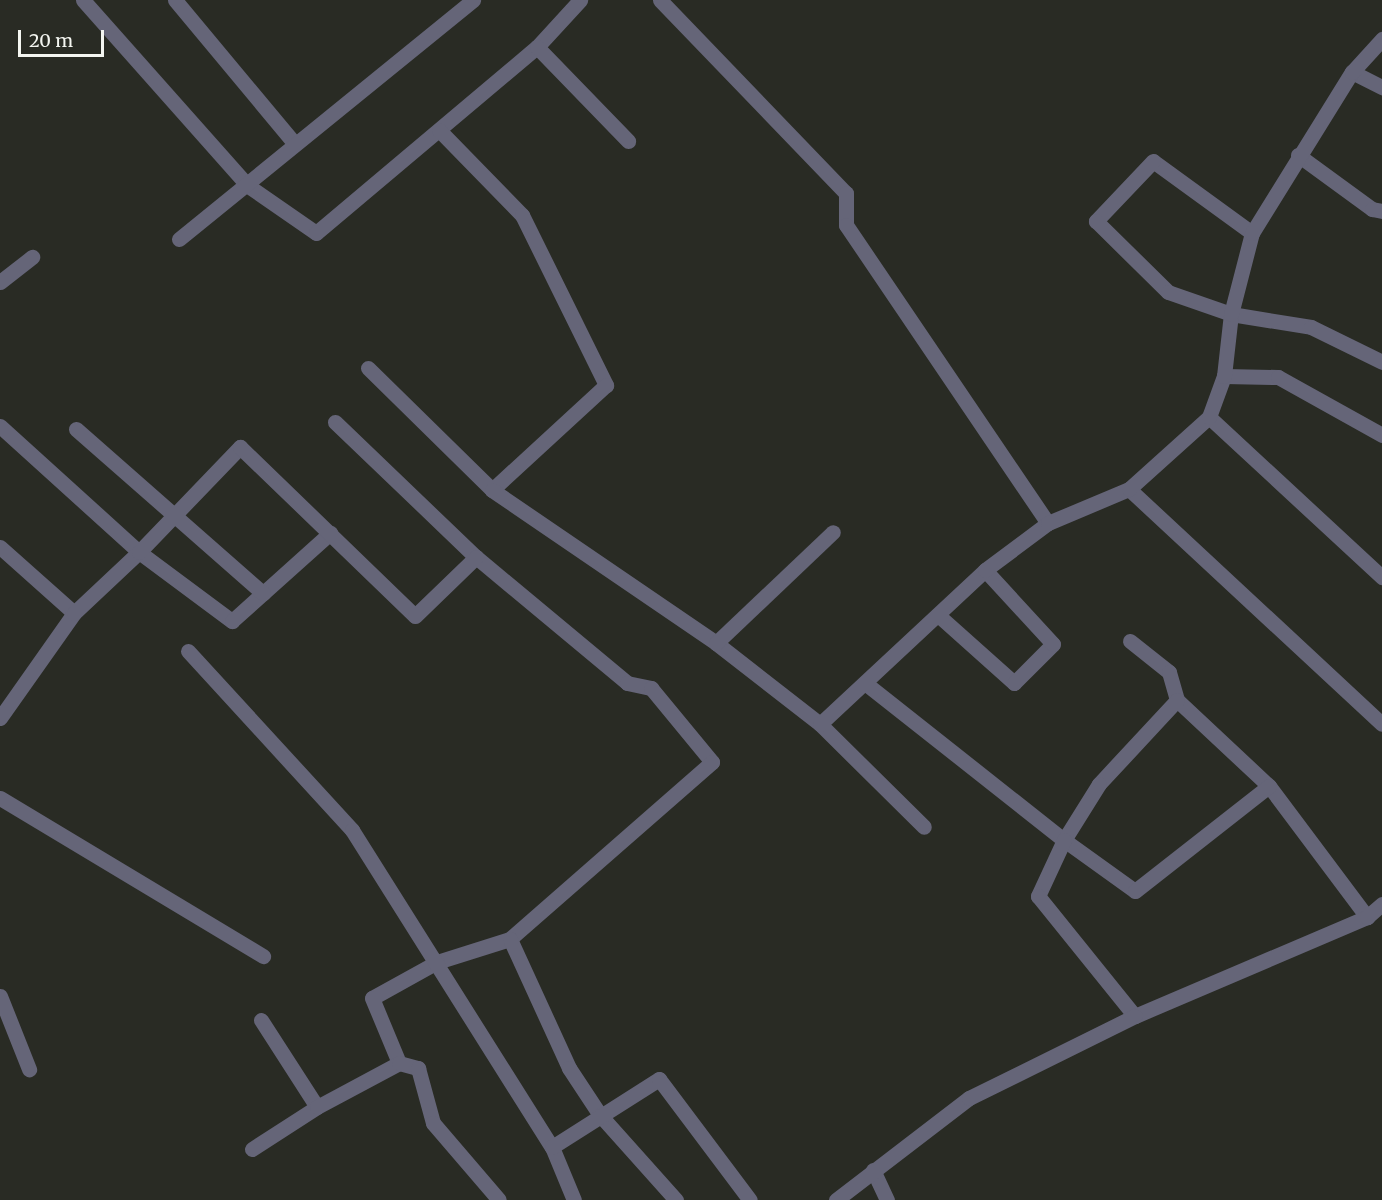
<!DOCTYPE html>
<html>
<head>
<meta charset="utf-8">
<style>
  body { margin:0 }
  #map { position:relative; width:1382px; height:1200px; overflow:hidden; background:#292b24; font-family:Merriweather,serif }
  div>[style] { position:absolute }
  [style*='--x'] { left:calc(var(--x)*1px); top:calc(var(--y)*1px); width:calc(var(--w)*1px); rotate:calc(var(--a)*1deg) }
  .minor>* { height:15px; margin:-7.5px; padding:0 7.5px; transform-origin:7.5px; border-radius:7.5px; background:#656578 }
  span { translate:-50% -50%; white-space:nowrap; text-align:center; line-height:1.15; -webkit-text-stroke:6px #292b24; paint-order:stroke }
  .scale { position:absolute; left:18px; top:30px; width:86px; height:27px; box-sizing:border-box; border:3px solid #f4f6f1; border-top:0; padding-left:8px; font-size:18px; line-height:21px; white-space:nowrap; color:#f4f6f1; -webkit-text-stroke:4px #292b24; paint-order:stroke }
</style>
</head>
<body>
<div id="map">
  <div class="minor">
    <div style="--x:83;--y:0;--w:247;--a:48.4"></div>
    <div style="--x:247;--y:185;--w:84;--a:34.8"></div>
    <div style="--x:316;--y:233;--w:289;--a:-40.1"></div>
    <div style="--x:537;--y:47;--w:64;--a:-47.5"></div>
    <div style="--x:175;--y:0;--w:186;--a:50.2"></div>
    <div style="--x:660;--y:0;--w:268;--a:46.1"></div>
    <div style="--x:846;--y:193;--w:32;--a:90"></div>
    <div style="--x:846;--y:225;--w:360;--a:55.9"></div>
    <div style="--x:537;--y:47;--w:131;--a:45.9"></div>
    <div style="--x:1352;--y:72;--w:34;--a:27"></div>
    <div style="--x:439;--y:130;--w:119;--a:45.7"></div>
    <div style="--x:522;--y:215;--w:190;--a:63.7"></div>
    <div style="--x:606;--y:385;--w:155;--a:137.4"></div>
    <div style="--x:1298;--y:155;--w:92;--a:36.1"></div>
    <div style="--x:1372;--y:209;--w:10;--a:11"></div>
    <div style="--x:1252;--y:233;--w:122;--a:-144"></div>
    <div style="--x:1153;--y:161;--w:83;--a:133.5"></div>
    <div style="--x:1096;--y:221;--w:101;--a:44.6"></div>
    <div style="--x:1168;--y:292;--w:67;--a:19.2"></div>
    <div style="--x:1231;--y:314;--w:81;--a:9.2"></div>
    <div style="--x:1311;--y:327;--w:79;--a:26.2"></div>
    <div style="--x:179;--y:239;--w:379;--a:-39.1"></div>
    <div style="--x:0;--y:282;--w:41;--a:-38"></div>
    <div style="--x:368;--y:368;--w:174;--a:44.5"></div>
    <div style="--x:492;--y:490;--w:271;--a:34.3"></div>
    <div style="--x:716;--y:643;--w:132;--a:37.9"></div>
    <div style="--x:820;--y:724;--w:146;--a:44.7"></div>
    <div style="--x:1224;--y:376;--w:54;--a:1.1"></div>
    <div style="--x:1278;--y:377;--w:119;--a:29.1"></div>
    <div style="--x:1209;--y:417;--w:236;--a:42.8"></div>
    <div style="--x:335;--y:422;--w:195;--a:43.8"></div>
    <div style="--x:476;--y:557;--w:197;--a:39.8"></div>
    <div style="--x:627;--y:683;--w:25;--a:12"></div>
    <div style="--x:651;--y:688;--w:96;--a:50.5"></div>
    <div style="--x:712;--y:762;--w:269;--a:138.8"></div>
    <div style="--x:510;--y:939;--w:77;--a:162.5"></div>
    <div style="--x:437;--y:962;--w:74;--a:151"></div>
    <div style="--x:372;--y:998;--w:70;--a:67.4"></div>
    <div style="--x:0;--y:426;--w:188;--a:42.2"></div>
    <div style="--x:139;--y:552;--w:116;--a:36.6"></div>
    <div style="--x:232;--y:621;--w:132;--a:-41.9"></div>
    <div style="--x:76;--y:429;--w:249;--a:41.3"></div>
    <div style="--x:1129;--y:489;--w:345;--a:42.9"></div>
    <div style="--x:0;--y:547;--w:99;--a:41.7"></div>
    <div style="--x:938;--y:615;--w:102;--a:41.8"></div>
    <div style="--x:1014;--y:683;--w:55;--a:-45"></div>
    <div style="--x:1053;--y:644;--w:100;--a:-132.6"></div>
    <div style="--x:1130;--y:641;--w:50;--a:38.5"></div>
    <div style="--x:1169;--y:672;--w:29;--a:74"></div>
    <div style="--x:1177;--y:700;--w:126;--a:43.1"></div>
    <div style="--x:1269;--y:786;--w:164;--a:53.2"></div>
    <div style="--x:716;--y:643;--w:161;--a:-43.5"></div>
    <div style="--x:188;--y:651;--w:243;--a:47.5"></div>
    <div style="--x:352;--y:830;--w:375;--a:57.8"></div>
    <div style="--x:552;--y:1147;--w:57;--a:67.5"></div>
    <div style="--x:865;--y:683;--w:253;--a:38.3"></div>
    <div style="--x:1064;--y:840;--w:87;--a:35.7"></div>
    <div style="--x:1135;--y:891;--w:170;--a:-38.1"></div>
    <div style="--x:1177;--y:700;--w:115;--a:132.9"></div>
    <div style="--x:1099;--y:784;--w:66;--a:122"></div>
    <div style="--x:1064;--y:840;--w:62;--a:114.9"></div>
    <div style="--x:1038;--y:896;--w:154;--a:51.1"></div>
    <div style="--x:1135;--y:1016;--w:252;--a:-23.1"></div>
    <div style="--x:1367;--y:917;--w:20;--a:-41"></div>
    <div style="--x:0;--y:718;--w:128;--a:-54.8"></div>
    <div style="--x:74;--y:613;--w:89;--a:-43.2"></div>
    <div style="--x:139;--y:552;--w:146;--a:-46.1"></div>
    <div style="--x:240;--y:447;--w:243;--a:44"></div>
    <div style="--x:415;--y:616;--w:85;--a:-44"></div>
    <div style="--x:820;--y:724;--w:226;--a:-43"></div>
    <div style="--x:985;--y:570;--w:79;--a:-36.7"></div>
    <div style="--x:1048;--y:523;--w:88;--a:-22.8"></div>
    <div style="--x:1129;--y:489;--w:108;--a:-42"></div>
    <div style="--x:1209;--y:417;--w:44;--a:-69.9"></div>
    <div style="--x:1224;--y:376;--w:62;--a:-83.6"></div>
    <div style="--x:1231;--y:314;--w:84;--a:-75.5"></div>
    <div style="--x:1252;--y:233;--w:190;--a:-58.2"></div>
    <div style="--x:1352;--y:72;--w:45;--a:-47.7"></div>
    <div style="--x:0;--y:798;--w:307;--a:31"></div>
    <div style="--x:510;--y:939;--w:142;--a:65.4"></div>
    <div style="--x:569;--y:1068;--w:56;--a:56.6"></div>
    <div style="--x:600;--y:1115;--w:114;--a:48.2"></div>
    <div style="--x:0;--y:996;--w:79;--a:68.3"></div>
    <div style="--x:261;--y:1020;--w:103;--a:57.2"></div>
    <div style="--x:552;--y:1147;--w:127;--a:-32.4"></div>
    <div style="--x:659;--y:1079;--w:151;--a:53.1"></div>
    <div style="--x:252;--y:1149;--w:77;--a:-32.9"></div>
    <div style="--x:317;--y:1107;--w:93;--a:-28.2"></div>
    <div style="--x:399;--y:1063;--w:20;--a:15"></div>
    <div style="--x:418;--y:1068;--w:57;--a:74.7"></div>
    <div style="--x:433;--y:1123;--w:101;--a:49.4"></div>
    <div style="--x:873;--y:1170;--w:33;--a:65"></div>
    <div style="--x:836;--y:1200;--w:168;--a:-37.5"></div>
    <div style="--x:969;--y:1098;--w:185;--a:-26.3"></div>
  </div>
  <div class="scale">20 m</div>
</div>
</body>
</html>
